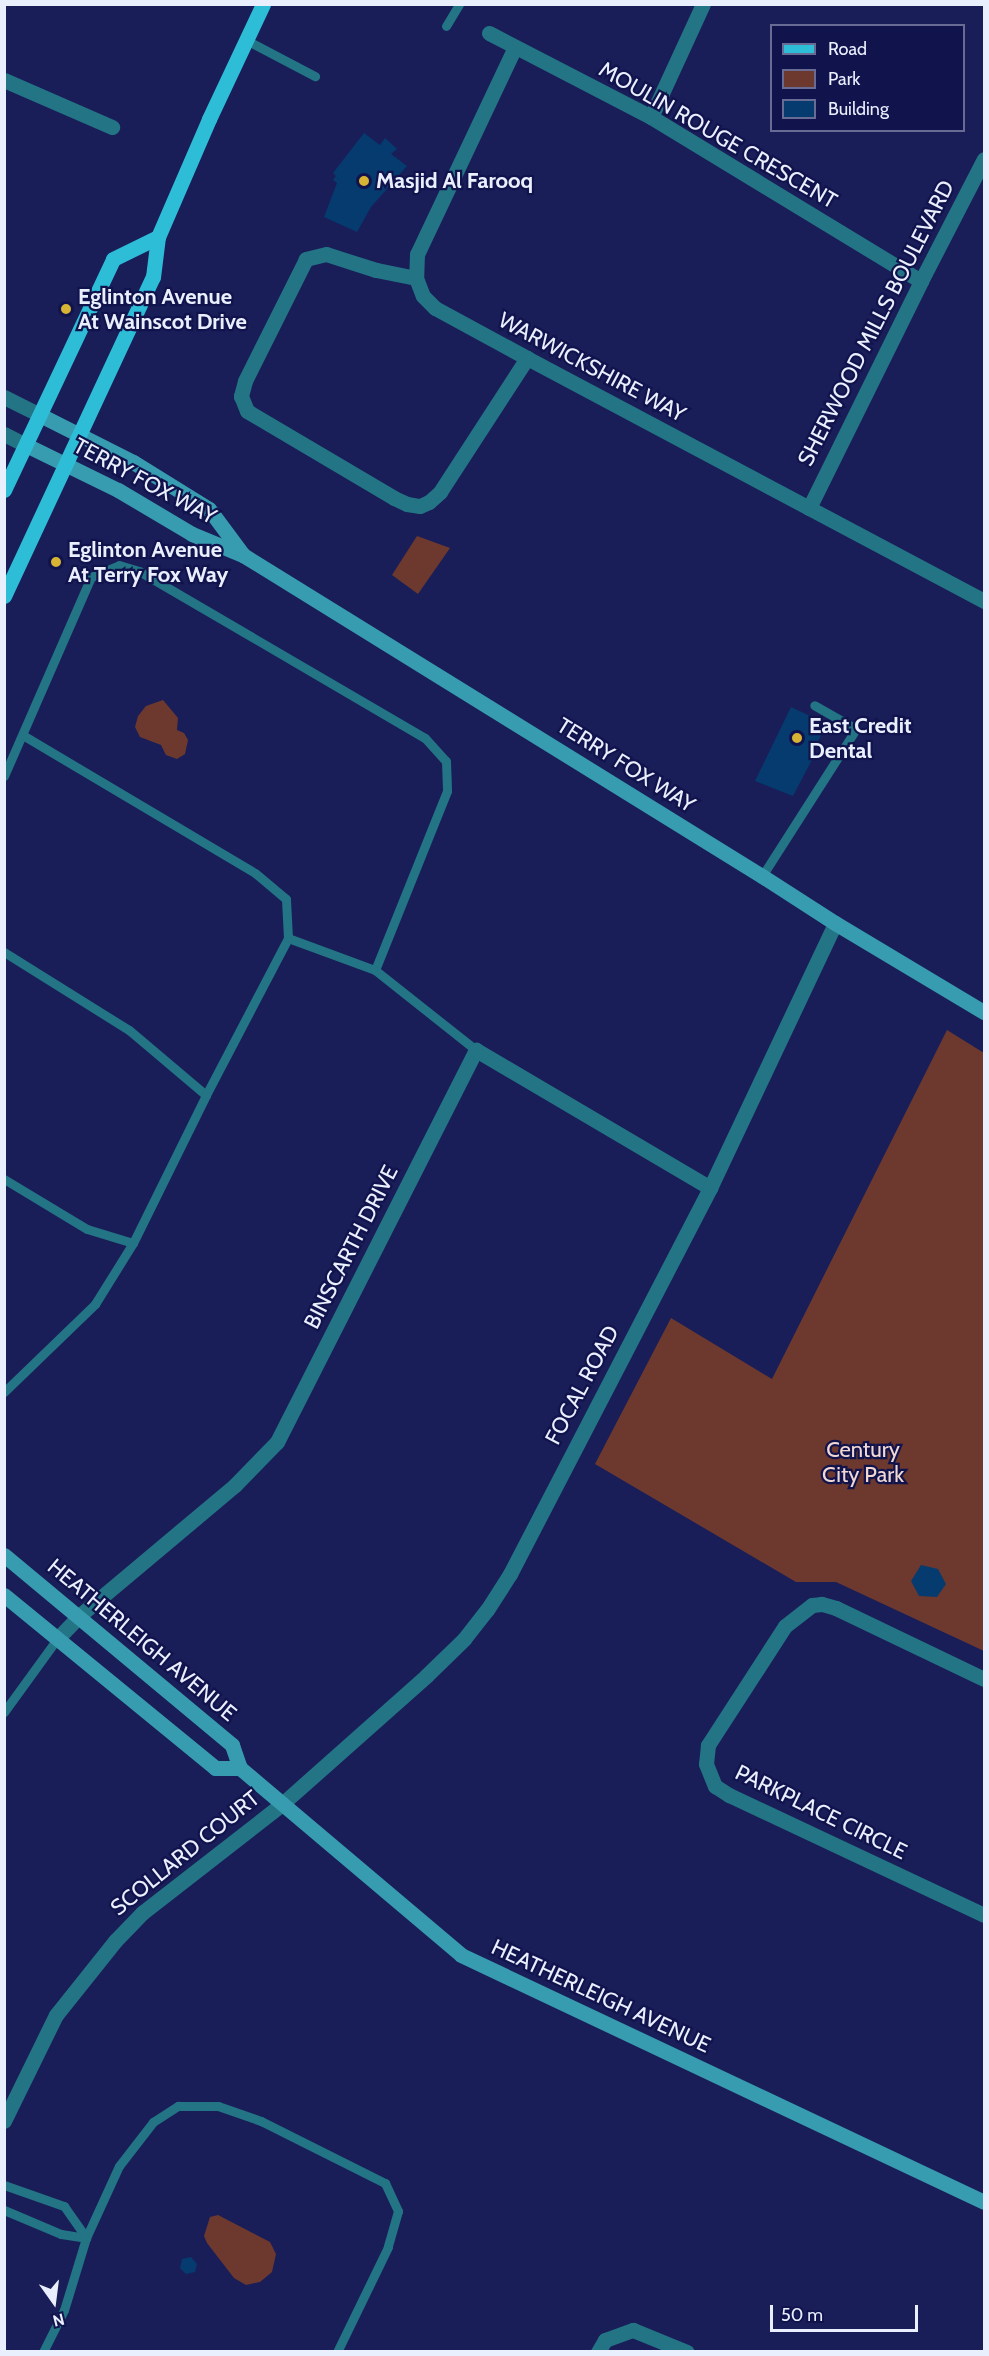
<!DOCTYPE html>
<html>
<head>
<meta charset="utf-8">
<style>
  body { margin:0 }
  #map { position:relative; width:989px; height:2356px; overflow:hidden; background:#191e58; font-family:Cabin,sans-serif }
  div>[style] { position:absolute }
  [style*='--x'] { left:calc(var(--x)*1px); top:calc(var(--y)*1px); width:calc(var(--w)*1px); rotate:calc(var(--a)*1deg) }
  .green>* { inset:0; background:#6d392e }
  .building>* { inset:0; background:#063b6f }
  .lane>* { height:9px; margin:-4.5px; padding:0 4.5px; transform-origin:4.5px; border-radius:4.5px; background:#237484 }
  .street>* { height:15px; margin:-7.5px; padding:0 7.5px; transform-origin:7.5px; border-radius:7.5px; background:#237484 }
  .secondary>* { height:15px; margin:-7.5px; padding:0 7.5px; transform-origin:7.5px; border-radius:7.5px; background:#379cb0 }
  .primary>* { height:15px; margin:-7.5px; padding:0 7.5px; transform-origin:7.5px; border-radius:7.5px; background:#2ebdd7 }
  .dots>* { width:16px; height:16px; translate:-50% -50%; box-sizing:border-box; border:3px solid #11134d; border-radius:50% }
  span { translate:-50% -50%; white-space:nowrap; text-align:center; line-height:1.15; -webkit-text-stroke:4.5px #11134d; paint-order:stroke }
  .street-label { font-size:22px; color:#eaeffe }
  .poi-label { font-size:22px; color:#eaeffe; font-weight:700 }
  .left { translate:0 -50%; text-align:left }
  .park-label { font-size:22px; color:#f1d8d2 }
  .frame { position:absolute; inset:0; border:6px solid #eaeffe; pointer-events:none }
  .legend { position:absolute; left:770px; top:24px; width:195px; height:108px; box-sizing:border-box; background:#11134d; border:2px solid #686b94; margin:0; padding:8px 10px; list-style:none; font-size:18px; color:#eaeffe }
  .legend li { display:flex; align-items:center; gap:12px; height:30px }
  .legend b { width:30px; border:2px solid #686b94 }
  .north { position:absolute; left:24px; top:2272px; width:60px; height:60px; -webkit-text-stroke:4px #11134d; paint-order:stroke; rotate:166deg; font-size:16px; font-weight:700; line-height:24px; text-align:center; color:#eaeffe }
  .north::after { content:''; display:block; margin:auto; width:21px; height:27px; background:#eaeffe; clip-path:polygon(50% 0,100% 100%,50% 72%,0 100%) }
  .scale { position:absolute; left:770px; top:2305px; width:148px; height:27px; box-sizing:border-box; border:3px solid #eaeffe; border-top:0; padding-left:8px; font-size:18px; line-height:21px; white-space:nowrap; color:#eaeffe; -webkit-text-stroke:4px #11134d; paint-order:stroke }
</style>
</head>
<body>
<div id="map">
  <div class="green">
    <div style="clip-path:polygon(417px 536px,450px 548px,418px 594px,392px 575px)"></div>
    <div style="clip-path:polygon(163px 700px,178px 718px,177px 730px,184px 733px,188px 740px,185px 754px,177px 759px,166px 755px,161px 745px,140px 737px,135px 727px,138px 716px,146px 706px)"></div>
    <div style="clip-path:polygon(947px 1030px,984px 1053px,984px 1651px,836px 1582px,796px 1582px,595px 1464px,671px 1318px,772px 1379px)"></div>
    <div style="clip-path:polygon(218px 2215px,270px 2242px,276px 2254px,272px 2272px,260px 2282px,246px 2285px,234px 2278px,207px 2243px,204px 2236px,210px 2217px)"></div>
  </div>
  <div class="building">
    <div style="clip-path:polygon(364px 133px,380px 145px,385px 138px,397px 149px,391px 154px,407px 166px,371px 207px,357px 232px,324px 217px,337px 183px,333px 180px,336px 176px,333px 173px)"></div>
    <div style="clip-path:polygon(791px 707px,827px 724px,812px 753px,815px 754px,793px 796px,755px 781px)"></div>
    <div style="clip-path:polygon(921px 1565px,938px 1569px,946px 1584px,937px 1597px,919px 1596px,911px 1581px)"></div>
    <div style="clip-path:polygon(191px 2257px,197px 2264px,195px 2272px,186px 2274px,180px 2268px,182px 2259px)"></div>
  </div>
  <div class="lane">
    <div style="--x:446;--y:26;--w:26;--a:-59"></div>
    <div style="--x:246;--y:40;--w:78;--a:27.6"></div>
    <div style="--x:4;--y:776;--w:217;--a:-66.4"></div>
    <div style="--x:91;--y:577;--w:30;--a:-23"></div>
    <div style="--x:119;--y:565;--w:21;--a:17"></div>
    <div style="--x:139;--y:571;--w:331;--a:30.3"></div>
    <div style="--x:425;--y:738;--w:31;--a:48"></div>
    <div style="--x:446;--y:761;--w:30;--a:88"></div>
    <div style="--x:447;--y:791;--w:193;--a:111.9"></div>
    <div style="--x:762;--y:876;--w:174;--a:-57.4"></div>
    <div style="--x:856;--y:729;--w:48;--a:-150.3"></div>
    <div style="--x:288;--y:938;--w:93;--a:20.2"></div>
    <div style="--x:375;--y:970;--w:129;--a:38.4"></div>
    <div style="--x:4;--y:952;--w:147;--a:32"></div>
    <div style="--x:129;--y:1030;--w:101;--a:40.2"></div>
    <div style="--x:4;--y:1179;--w:97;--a:31.1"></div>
    <div style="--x:87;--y:1229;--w:48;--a:16.9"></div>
    <div style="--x:4;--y:1392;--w:127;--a:-44"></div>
    <div style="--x:95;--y:1304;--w:72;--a:-58.1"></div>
    <div style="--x:133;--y:1243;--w:165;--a:-63.7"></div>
    <div style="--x:206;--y:1095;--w:177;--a:-62.4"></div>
    <div style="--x:288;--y:938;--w:39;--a:-93"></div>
    <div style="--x:286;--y:899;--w:40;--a:-140"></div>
    <div style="--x:255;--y:873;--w:270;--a:-149.3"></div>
    <div style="--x:4;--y:1712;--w:90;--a:-54"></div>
    <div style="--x:4;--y:2185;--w:64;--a:19.3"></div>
    <div style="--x:64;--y:2206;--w:39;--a:55"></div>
    <div style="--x:4;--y:2210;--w:62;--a:22.8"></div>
    <div style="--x:61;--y:2234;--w:25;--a:9"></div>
    <div style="--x:43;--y:2352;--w:47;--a:-63.4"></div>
    <div style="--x:64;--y:2310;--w:75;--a:-73"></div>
    <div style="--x:86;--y:2238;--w:79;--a:-65.4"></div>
    <div style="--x:119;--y:2166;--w:56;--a:-52.3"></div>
    <div style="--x:153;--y:2122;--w:30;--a:-33"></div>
    <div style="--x:178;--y:2106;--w:40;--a:0"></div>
    <div style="--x:218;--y:2106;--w:46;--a:19.2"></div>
    <div style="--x:261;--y:2121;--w:139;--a:26.6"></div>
    <div style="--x:385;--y:2183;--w:31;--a:65"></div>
    <div style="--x:398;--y:2211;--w:37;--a:106"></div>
    <div style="--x:388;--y:2247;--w:117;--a:115.9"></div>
  </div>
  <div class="street">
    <div style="--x:489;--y:33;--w:182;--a:27.4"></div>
    <div style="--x:651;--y:117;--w:316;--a:31.3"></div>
    <div style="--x:515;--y:47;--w:229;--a:115.3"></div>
    <div style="--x:417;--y:254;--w:24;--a:92"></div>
    <div style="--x:416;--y:278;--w:19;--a:69"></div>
    <div style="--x:423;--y:296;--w:17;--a:45"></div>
    <div style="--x:435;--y:308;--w:105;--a:28.5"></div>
    <div style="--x:527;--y:358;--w:518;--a:28"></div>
    <div style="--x:4;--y:80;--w:118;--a:23.5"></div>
    <div style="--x:651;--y:117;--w:124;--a:-65.3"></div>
    <div style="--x:416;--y:278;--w:41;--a:-168.7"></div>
    <div style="--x:376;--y:270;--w:52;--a:-162.3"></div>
    <div style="--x:326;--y:254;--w:21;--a:166"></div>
    <div style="--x:306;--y:259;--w:136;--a:116.6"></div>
    <div style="--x:245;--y:381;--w:16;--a:105"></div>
    <div style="--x:241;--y:396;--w:16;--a:68"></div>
    <div style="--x:247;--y:411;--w:171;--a:30.6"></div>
    <div style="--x:394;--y:498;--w:14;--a:25"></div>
    <div style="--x:407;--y:504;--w:13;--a:9"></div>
    <div style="--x:420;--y:506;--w:10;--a:-24"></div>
    <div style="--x:429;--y:502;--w:15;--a:-42"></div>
    <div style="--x:440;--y:492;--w:160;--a:-57"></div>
    <div style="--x:4;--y:397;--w:40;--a:26.6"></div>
    <div style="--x:4;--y:434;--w:25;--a:27"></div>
    <div style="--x:809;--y:508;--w:253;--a:-63.7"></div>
    <div style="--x:921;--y:281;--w:137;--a:-62.7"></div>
    <div style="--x:57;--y:1639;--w:32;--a:-46"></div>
    <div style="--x:79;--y:1616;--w:204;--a:-40"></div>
    <div style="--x:235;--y:1485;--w:60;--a:-45.7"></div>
    <div style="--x:277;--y:1442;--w:440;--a:-63.1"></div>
    <div style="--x:476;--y:1050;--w:272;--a:30.5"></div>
    <div style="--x:984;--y:1679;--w:164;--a:-154.4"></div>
    <div style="--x:836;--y:1608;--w:15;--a:-164"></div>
    <div style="--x:822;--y:1604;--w:10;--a:174"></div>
    <div style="--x:812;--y:1605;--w:34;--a:142"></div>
    <div style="--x:785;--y:1626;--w:142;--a:122.9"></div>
    <div style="--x:708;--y:1745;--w:19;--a:96"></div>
    <div style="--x:706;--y:1764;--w:24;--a:68"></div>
    <div style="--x:715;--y:1786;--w:17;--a:33"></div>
    <div style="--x:729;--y:1795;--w:282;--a:25.2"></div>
    <div style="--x:4;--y:2121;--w:118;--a:-63.9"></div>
    <div style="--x:56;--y:2015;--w:95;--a:-51.4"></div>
    <div style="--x:115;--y:1941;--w:39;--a:-46"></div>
    <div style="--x:142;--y:1913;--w:177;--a:-37.9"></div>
    <div style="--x:282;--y:1804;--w:193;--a:-41.6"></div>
    <div style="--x:426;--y:1676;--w:53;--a:-44.2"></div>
    <div style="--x:464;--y:1639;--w:37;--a:-52"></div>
    <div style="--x:487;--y:1610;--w:43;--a:-57.4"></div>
    <div style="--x:510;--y:1574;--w:435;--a:-62.6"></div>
    <div style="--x:710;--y:1188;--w:293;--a:-64.7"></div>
    <div style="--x:598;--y:2352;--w:14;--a:-60"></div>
    <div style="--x:605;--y:2340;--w:30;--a:-20"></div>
    <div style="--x:633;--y:2330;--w:58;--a:22.2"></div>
  </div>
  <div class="secondary">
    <div style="--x:40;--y:415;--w:104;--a:26.8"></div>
    <div style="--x:133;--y:462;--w:89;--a:31.7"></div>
    <div style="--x:209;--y:509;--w:57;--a:53.5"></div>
    <div style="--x:26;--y:445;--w:102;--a:26.1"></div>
    <div style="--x:118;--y:490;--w:86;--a:30.7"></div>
    <div style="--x:192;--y:534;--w:55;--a:22.4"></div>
    <div style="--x:243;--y:555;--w:610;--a:31.74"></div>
    <div style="--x:762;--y:876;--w:87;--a:32.8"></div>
    <div style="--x:835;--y:923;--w:174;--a:30.9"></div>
    <div style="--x:4;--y:1555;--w:297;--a:39.8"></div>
    <div style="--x:232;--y:1745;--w:24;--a:71"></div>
    <div style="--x:240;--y:1768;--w:289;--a:40.2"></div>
    <div style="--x:461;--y:1955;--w:578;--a:25.28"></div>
    <div style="--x:4;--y:1595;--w:273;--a:39.3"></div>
    <div style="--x:215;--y:1768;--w:25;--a:0"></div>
  </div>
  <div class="primary">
    <div style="--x:4;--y:490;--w:255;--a:-64.7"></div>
    <div style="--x:113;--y:259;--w:50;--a:-26.1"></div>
    <div style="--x:4;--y:596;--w:352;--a:-65"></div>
    <div style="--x:153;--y:277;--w:40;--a:-82.9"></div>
    <div style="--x:158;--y:237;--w:129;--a:-66.6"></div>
    <div style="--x:209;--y:119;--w:127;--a:-64.8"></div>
  </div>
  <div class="dots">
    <div style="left:364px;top:181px;background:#d7b434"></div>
    <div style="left:66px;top:309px;background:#d7b434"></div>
    <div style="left:56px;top:562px;background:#d7b434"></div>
    <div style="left:797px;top:738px;background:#d7b434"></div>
  </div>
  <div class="street-label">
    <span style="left:718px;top:135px;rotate:30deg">MOULIN ROUGE CRESCENT</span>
    <span style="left:876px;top:323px;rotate:-63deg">SHERWOOD MILLS BOULEVARD</span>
    <span style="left:592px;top:367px;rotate:28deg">WARWICKSHIRE WAY</span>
    <span style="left:145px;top:481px;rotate:28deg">TERRY FOX WAY</span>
    <span style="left:626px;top:765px;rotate:32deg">TERRY FOX WAY</span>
    <span style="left:351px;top:1247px;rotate:-63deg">BINSCARTH DRIVE</span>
    <span style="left:582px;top:1385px;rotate:-62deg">FOCAL ROAD</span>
    <span style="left:142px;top:1640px;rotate:40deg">HEATHERLEIGH AVENUE</span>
    <span style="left:821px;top:1812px;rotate:26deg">PARKPLACE CIRCLE</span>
    <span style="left:185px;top:1853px;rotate:-39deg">SCOLLARD COURT</span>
    <span style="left:601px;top:1996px;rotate:25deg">HEATHERLEIGH AVENUE</span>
  </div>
  <div class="poi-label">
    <span class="left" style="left:376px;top:181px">Masjid Al Farooq</span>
    <span class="left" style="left:78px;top:309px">Eglinton Avenue<br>At Wainscot Drive</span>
    <span class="left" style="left:68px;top:562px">Eglinton Avenue<br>At Terry Fox Way</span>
    <span class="left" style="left:809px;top:738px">East Credit<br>Dental</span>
  </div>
  <div class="park-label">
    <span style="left:863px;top:1462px">Century<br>City Park</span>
  </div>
  <div class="frame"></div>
  <ul class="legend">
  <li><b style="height:8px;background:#2ebdd7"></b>Road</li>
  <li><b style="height:16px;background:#6d392e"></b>Park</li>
  <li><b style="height:16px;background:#063b6f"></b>Building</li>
  </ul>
  <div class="north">N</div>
  <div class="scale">50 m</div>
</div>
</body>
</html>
